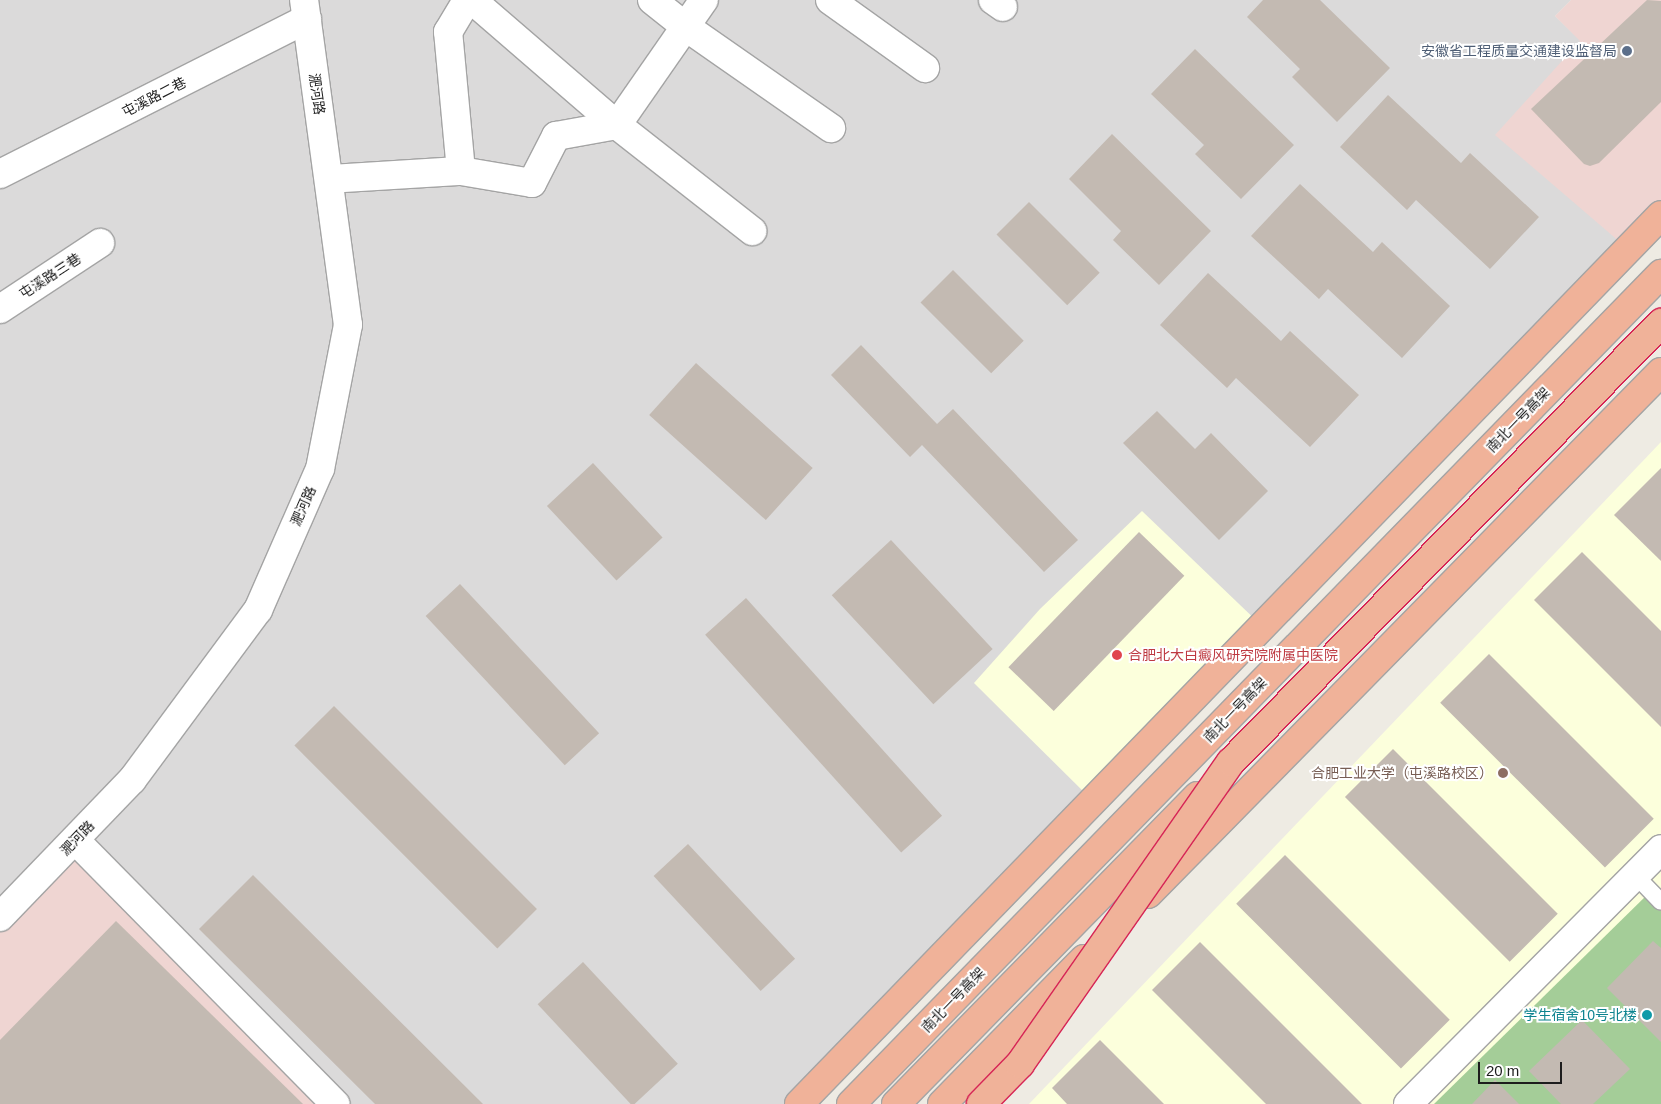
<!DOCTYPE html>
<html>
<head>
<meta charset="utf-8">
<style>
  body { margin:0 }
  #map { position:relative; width:1661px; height:1104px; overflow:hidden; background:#eeebe3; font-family:Arial,"Noto Sans SC",sans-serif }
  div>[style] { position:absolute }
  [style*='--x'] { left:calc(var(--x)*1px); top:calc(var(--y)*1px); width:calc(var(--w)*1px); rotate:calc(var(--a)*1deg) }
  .residential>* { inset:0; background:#dbdada }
  .commercial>* { inset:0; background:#efd5d2 }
  .education>* { inset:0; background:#fcffdc }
  .forest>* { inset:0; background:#a4cd98 }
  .building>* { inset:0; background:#c3bab2; transform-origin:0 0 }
  .roads { filter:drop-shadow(1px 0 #a4a4a4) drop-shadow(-1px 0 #a4a4a4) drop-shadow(0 1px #a4a4a4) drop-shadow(0 -1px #a4a4a4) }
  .service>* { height:16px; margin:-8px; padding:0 8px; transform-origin:8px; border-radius:8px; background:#fff }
  .minor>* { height:28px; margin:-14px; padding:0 14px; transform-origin:14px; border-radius:14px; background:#fff }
  .tertiary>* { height:28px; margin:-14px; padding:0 14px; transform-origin:14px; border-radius:14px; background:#fff }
  .trunk>* { height:28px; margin:-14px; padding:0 14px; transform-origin:14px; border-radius:14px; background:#f0b299 }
  .bridges { filter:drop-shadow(1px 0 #d62656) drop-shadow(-1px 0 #d62656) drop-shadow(0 1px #d62656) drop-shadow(0 -1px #d62656) }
  .trunk-bridge>* { height:28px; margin:-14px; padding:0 14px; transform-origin:14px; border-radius:14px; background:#f0b299 }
  .dots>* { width:14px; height:14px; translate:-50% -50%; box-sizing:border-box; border:2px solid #fff; border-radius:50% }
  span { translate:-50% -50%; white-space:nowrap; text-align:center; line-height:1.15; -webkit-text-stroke:4px #fff; paint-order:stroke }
  .service-label { font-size:14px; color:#4e5e75 }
  .right { translate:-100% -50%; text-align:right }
  .street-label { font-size:14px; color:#1d1d1d }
  .health-label { font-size:14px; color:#be3a42 }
  .left { translate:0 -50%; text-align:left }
  .education-label { font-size:14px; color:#785e54 }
  .culture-label { font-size:14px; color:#0d838f }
  .scale { position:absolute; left:1478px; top:1062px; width:84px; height:22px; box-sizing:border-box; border:2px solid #1d1d1d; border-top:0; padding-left:6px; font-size:15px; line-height:18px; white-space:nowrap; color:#1d1d1d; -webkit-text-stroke:4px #fff; paint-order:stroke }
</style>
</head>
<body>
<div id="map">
  <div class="residential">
    <div style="clip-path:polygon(0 0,1571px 0,1555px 16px,1581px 41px,1628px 249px,799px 1104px,335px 1104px,0 917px)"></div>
  </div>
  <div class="commercial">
    <div style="clip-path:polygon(1571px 0,1661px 0,1661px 215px,1628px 249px,1495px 135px,1580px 41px,1555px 16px)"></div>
    <div style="clip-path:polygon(75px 840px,335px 1104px,0 1104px,0 917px)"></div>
  </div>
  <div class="education">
    <div style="clip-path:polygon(1661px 442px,1661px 1104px,1029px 1104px)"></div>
    <div style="clip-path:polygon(1142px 511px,1262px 626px,1093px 801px,974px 683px,1040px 609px)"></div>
  </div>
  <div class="forest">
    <div style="clip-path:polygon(1651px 891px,1661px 902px,1661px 1104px,1434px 1104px)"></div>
  </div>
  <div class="building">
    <div style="clip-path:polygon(1263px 0,1320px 0,1390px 68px,1337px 122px,1292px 77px,1300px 69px,1247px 17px)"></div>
    <div style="clip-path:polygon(1647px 0,1661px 1px,1661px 102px,1599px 163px,1590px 166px,1584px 164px,1531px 109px)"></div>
    <div style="clip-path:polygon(1195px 49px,1294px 145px,1241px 199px,1195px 154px,1204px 145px,1151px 94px)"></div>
    <div style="clip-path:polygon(1388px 95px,1461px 163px,1470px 153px,1539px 217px,1490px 269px,1416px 200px,1407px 210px,1340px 147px)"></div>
    <div style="clip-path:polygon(1112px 134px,1211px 231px,1159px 285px,1113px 240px,1121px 231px,1069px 179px)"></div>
    <div style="clip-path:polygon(1300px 184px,1373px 252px,1382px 242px,1450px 306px,1402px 358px,1328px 289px,1319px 299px,1251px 236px)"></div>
    <div style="left:1029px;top:202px;width:100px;height:46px;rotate:45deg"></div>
    <div style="left:953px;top:270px;width:100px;height:46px;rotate:45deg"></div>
    <div style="clip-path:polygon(1208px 273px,1281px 341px,1290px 331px,1359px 395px,1310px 447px,1236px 378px,1227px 388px,1160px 325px)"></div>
    <div style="clip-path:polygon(861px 345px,937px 424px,953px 409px,1078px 540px,1044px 572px,922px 445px,910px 457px,831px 375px)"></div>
    <div style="left:696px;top:363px;width:157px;height:70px;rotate:42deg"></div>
    <div style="clip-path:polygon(1157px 411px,1195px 449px,1211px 433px,1268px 491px,1219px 540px,1123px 443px)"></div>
    <div style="left:593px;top:463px;width:102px;height:63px;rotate:47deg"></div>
    <div style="clip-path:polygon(1661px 468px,1661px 561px,1614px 515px)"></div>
    <div style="left:1139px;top:532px;width:63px;height:188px;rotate:44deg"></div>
    <div style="left:891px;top:540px;width:149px;height:81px;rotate:47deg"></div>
    <div style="clip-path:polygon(1582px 552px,1661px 631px,1661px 727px,1534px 600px)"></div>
    <div style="left:460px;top:584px;width:204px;height:47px;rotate:47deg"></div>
    <div style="left:746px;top:598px;width:293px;height:55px;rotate:48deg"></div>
    <div style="left:1489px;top:654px;width:233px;height:69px;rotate:45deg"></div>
    <div style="left:334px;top:706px;width:287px;height:56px;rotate:45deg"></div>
    <div style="left:1393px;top:749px;width:233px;height:68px;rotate:45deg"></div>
    <div style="left:688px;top:844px;width:157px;height:47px;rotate:47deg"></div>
    <div style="left:1285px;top:855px;width:233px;height:69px;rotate:45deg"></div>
    <div style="clip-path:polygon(253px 875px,483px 1104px,375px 1104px,199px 929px)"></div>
    <div style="clip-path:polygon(116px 921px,303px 1104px,0 1104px,0 1040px)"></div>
    <div style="clip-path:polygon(1653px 941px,1661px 948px,1661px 1042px,1607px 988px)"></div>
    <div style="clip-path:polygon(1200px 942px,1362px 1104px,1266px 1104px,1152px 990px)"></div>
    <div style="left:583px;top:962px;width:139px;height:62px;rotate:47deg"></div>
    <div style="clip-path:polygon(1582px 1020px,1630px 1069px,1593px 1104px,1561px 1104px,1529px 1071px)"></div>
    <div style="clip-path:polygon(1100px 1040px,1164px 1104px,1067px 1104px,1052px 1088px)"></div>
    <div style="clip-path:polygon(1495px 1080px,1519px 1104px,1472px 1104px)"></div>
  </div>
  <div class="roads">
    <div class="service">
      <div style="--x:1635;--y:875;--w:37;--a:46"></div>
    </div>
    <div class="minor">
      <div style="--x:472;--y:0;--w:191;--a:40.8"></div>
      <div style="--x:617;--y:125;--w:172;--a:38.1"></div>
      <div style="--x:652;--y:0;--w:43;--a:38.5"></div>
      <div style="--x:686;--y:27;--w:177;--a:34.9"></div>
      <div style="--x:830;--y:0;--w:117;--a:35.6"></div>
      <div style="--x:993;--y:0;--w:12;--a:35"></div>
      <div style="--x:461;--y:171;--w:72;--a:9.6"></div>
      <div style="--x:532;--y:183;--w:53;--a:-62.9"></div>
      <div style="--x:556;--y:136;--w:62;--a:-10.2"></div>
      <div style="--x:617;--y:125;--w:152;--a:-55.2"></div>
      <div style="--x:0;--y:174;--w:344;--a:-26.8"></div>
      <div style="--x:329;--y:179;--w:132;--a:-3.5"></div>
      <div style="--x:461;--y:171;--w:140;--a:-95.3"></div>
      <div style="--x:448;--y:32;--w:37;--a:-59"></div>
      <div style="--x:0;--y:309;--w:120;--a:-33.4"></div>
      <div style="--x:75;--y:840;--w:371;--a:45.4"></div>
      <div style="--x:1408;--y:1104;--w:359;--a:-45.2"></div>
    </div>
    <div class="tertiary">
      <div style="--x:0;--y:917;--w:190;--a:-46.1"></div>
      <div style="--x:132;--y:780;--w:212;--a:-53.5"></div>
      <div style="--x:258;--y:610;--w:154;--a:-66.3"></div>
      <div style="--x:320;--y:469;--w:147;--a:-79"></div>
      <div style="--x:348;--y:325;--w:328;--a:-97.7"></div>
    </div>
    <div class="trunk">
      <div style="--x:1148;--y:894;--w:732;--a:-45.5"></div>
      <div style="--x:799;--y:1104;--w:1238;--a:-45.88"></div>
      <div style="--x:851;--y:1104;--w:1160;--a:-45.7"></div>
      <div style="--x:896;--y:1104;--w:431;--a:-45.6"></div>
      <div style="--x:942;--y:1104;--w:203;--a:-45.6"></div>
    </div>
  </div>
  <div class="bridges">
    <div class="trunk-bridge">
      <div style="--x:981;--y:1104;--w:56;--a:-45.7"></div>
      <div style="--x:1020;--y:1064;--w:368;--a:-55.1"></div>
      <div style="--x:1231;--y:762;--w:615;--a:-45.59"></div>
    </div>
  </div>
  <div class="dots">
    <div style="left:1627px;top:51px;background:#5c6f8a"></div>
    <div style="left:1117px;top:655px;background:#e0444e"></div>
    <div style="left:1503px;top:773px;background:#8d6e63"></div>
    <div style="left:1647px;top:1015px;background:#0f9aa8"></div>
  </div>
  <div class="service-label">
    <span class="right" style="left:1617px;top:51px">安徽省工程质量交通建设监督局</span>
  </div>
  <div class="street-label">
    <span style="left:317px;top:94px;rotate:82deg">淝河路</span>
    <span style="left:154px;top:97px;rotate:-27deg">屯溪路二巷</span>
    <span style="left:50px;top:276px;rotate:-33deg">屯溪路三巷</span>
    <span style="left:1518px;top:420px;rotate:-46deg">南北一号高架</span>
    <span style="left:303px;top:506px;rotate:-66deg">淝河路</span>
    <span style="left:1235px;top:710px;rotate:-46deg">南北一号高架</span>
    <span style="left:77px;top:838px;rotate:-46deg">淝河路</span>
    <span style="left:953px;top:1000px;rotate:-46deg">南北一号高架</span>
  </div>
  <div class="health-label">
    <span class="left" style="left:1128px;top:655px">合肥北大白癜风研究院附属中医院</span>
  </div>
  <div class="education-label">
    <span class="right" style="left:1493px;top:773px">合肥工业大学（屯溪路校区）</span>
  </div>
  <div class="culture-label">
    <span class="right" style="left:1637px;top:1015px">学生宿舍10号北楼</span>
  </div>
  <div class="scale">20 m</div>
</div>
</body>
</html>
